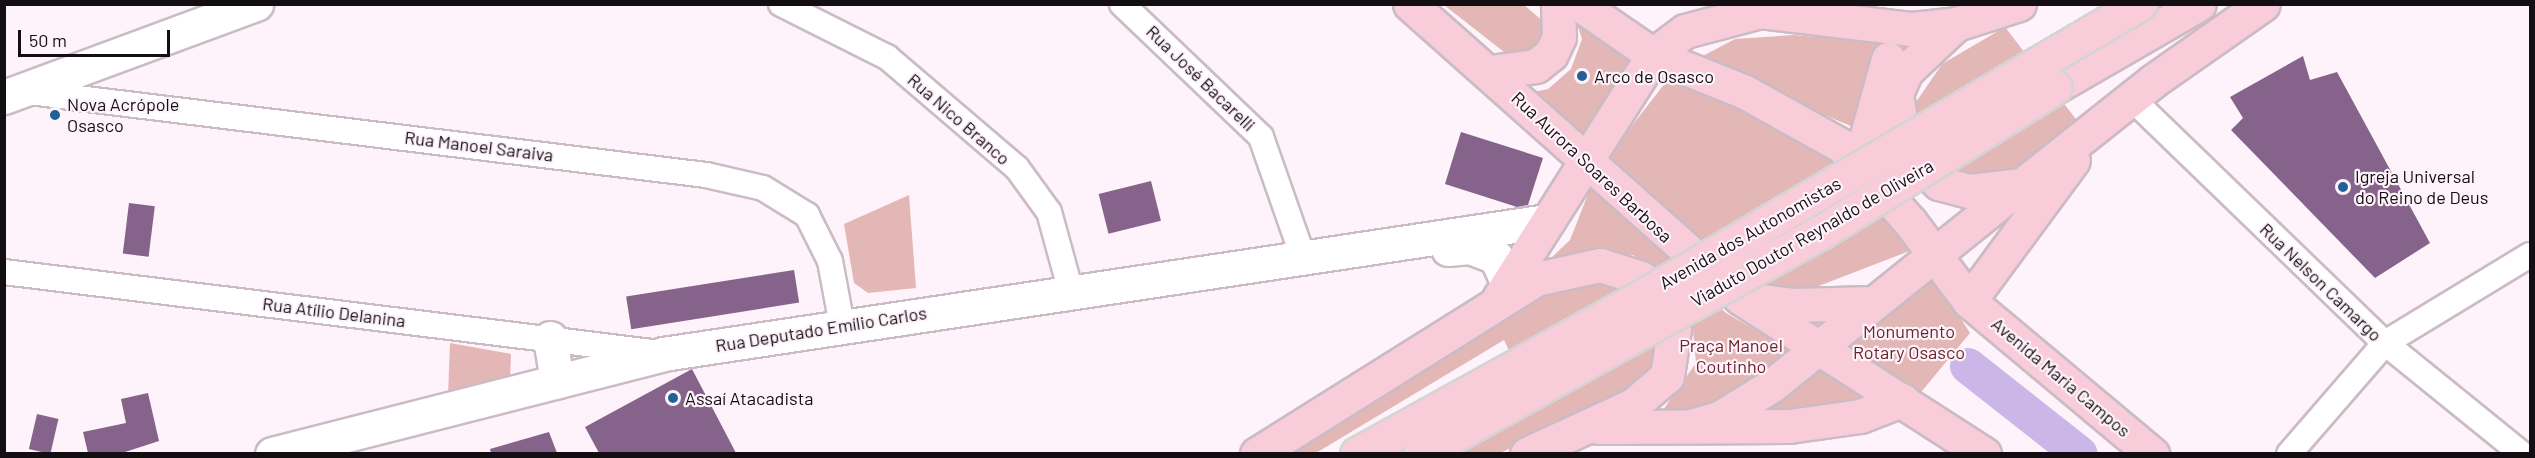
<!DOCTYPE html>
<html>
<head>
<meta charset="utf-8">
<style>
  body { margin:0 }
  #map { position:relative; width:2535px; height:458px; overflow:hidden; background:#fef3fa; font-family:Barlow,sans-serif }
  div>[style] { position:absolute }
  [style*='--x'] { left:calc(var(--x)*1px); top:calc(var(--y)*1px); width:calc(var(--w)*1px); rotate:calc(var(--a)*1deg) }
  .green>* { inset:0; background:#e4b7b7 }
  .river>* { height:36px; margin:-18px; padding:0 18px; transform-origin:18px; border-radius:18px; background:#cbb6e8 }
  .building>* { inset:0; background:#86638b; transform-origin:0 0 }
  .roads { filter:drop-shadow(2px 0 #cbbbc5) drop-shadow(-2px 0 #cbbbc5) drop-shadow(0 2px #cbbbc5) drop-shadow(0 -2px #cbbbc5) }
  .street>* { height:24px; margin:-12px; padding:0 12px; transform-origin:12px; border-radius:12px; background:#fff }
  .secondary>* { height:33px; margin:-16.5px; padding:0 16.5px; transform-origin:16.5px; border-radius:16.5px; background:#fff }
  .primary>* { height:33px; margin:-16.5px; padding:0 16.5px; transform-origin:16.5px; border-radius:16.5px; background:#f8ccd9 }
  .bridges { filter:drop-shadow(2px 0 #d5d4d4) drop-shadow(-2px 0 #d5d4d4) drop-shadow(0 2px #d5d4d4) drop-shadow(0 -2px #d5d4d4) }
  .primary-bridge>* { height:33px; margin:-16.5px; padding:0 16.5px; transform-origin:16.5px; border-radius:16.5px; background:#f8ccd9 }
  .dots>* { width:16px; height:16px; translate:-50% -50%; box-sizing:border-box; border:3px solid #fef3fa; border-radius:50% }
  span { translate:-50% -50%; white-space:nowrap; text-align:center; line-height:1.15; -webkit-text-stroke:4.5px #fef3fa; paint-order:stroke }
  .poi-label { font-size:18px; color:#130e11 }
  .left { translate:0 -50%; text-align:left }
  .street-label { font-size:18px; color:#130e11 }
  .park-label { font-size:18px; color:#6c232a }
  .frame { position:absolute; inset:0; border:6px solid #130e11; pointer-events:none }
  .scale { position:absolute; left:18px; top:30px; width:152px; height:27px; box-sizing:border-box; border:3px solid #130e11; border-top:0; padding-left:8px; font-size:18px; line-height:21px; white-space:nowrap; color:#130e11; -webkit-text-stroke:4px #fef3fa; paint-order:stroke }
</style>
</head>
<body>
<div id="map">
  <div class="green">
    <div style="clip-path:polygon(1444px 5px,1524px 5px,1550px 27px,1518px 63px)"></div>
    <div style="clip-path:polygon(1574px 15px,1637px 64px,1584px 153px,1524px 94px,1548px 89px,1571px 69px,1582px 39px)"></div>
    <div style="clip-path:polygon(2005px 27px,2082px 127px,2017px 178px,1974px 178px,1949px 169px,1918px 145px,1912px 108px,1942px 64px)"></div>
    <div style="clip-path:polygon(1793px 35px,1877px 42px,1880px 60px,1853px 127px,1695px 60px,1735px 39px)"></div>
    <div style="clip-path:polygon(1669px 78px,1811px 139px,1861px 172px,1912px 250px,1811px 289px,1746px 289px,1603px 163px)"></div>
    <div style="clip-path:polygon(1592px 184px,1726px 313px,1794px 352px,1726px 406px,1663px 410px,1696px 363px,1693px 331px,1668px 280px,1633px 255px,1550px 259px,1570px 240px)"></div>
    <div style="clip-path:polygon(909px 195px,916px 288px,868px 293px,854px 283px,844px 224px)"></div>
    <div style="clip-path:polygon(1931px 273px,1970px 333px,1917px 397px,1838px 347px)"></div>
    <div style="clip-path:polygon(1619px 278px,1667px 335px,1660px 378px,1500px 453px,1444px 453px,1532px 399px,1504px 340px,1316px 453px,1292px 454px,1538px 291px)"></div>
    <div style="clip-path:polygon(450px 343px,511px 354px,510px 380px,448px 395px)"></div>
    <div style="clip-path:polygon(1817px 365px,1877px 398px,1749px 419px,1785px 396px)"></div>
  </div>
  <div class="river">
    <div style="--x:1968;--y:366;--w:142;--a:38.2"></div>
  </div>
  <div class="building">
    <div style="clip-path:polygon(2303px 56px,2310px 80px,2337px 72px,2430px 243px,2375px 278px,2231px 130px,2243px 118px,2230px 97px)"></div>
    <div style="clip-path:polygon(1461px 132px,1543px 158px,1528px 205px,1517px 207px,1445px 184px)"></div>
    <div style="left:1151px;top:181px;width:41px;height:54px;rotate:76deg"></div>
    <div style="left:129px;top:203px;width:26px;height:51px;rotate:7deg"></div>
    <div style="left:794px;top:270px;width:33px;height:170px;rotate:81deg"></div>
    <div style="clip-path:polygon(692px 369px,736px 453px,599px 453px,585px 427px)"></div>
    <div style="clip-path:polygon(148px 393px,159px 441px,122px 453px,88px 453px,83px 432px,126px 423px,121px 399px)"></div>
    <div style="left:37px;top:414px;width:22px;height:36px;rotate:13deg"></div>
    <div style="clip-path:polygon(549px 432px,557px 453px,491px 453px,490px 449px)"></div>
  </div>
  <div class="roads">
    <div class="street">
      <div style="--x:781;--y:4;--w:119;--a:26.6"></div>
      <div style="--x:887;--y:57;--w:171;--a:40.5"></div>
      <div style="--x:1017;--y:168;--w:54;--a:54"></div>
      <div style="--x:1049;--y:212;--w:83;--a:74.6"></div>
      <div style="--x:1122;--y:4;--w:192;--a:43.7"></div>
      <div style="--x:1261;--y:137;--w:130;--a:70.7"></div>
      <div style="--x:29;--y:92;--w:682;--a:6.99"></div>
      <div style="--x:706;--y:175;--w:58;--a:12.8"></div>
      <div style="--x:763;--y:188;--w:52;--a:31.5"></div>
      <div style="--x:807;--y:215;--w:51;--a:63.4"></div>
      <div style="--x:830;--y:261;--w:65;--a:79.4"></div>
      <div style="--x:2131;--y:98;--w:353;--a:44"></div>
      <div style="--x:2385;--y:343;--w:176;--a:39"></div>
      <div style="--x:4;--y:272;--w:653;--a:7.04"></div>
      <div style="--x:2289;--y:454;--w:147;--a:-49.1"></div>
      <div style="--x:2385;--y:343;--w:170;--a:-31.3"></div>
    </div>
    <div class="secondary">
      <div style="--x:4;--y:97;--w:269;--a:-20.3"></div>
      <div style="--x:1448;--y:249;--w:22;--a:-5"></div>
      <div style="--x:1470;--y:247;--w:28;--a:21"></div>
      <div style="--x:1496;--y:257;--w:27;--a:66"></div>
      <div style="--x:550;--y:338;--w:44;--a:80.8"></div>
      <div style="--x:272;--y:454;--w:404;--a:-14.3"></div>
      <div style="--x:663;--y:354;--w:894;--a:-8.56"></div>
    </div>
    <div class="primary">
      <div style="--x:1410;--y:4;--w:443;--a:41.6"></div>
      <div style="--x:1741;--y:298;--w:289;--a:32.7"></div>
      <div style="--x:1579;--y:4;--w:90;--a:34.6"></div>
      <div style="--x:1653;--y:55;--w:99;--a:21.9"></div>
      <div style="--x:1745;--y:92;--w:111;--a:29.1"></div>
      <div style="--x:1842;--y:146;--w:102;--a:48.2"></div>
      <div style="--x:1910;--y:222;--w:99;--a:53.2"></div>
      <div style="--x:1969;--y:301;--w:239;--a:39.9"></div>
      <div style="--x:2019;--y:4;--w:66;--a:162.4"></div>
      <div style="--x:1956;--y:24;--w:69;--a:136.8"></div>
      <div style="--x:1906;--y:71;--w:24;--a:114"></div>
      <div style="--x:1896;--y:93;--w:59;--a:81.2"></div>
      <div style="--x:1905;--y:151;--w:47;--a:43.3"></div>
      <div style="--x:1939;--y:183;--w:31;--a:15"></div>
      <div style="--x:1969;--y:191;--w:53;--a:-6.5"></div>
      <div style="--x:2022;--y:185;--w:167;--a:-38.4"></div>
      <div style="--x:2153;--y:81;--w:134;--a:-35"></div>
      <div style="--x:1489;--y:72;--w:47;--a:-7.3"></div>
      <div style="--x:1536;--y:66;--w:19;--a:-39"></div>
      <div style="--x:1551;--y:54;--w:19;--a:-65"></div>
      <div style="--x:1559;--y:37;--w:33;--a:-92"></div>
      <div style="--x:2055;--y:87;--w:166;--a:-30"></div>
      <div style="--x:1860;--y:160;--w:105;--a:-74.5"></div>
      <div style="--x:1499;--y:298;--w:288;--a:-57.6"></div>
      <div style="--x:1653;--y:55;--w:40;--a:-37"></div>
      <div style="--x:1685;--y:31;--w:78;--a:-14.9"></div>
      <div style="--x:1760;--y:11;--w:153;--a:6.8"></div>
      <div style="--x:1912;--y:29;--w:44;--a:-6.5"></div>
      <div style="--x:1745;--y:299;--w:48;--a:7.1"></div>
      <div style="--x:1793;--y:305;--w:79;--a:-1.5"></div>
      <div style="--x:1969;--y:301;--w:175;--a:-53.6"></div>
      <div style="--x:1694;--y:425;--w:26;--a:-16"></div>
      <div style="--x:1719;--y:418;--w:61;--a:-31.6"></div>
      <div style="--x:1771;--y:386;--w:319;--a:-38.8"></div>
      <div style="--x:1598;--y:427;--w:191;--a:-0.3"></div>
      <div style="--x:1789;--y:426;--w:72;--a:-8"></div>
      <div style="--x:1860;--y:416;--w:45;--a:-20.9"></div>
      <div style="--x:1257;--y:454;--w:329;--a:-32.1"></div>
      <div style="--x:1536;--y:279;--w:66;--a:-12.3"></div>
      <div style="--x:1600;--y:265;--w:43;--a:17.6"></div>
      <div style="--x:1641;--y:278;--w:25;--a:43"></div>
      <div style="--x:1659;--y:295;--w:37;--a:66"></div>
      <div style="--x:1674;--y:329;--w:48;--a:98.5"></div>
      <div style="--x:1667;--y:376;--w:45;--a:139.5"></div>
      <div style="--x:1633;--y:405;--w:117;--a:155.2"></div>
    </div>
  </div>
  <div class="bridges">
    <div class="primary-bridge">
      <div style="--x:1357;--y:454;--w:311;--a:-28.9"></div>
      <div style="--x:1629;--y:304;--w:592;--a:-30.47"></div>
      <div style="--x:1420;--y:454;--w:458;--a:-29"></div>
      <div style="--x:1821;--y:232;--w:275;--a:-31.8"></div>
    </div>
  </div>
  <div class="dots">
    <div style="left:1582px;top:76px;background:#226097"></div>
    <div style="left:55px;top:115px;background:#226097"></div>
    <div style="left:2343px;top:187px;background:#226097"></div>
    <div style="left:673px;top:398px;background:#226097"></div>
  </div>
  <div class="poi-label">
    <span class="left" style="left:1594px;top:76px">Arco de Osasco</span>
    <span class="left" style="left:67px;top:115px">Nova Acrópole<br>Osasco</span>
    <span class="left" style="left:2355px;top:187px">Igreja Universal<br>do Reino de Deus</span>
    <span class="left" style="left:685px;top:398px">Assaí Atacadista</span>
  </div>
  <div class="street-label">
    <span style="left:1201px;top:78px;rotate:44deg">Rua José Bacarelli</span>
    <span style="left:959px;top:119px;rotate:41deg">Rua Nico Branco</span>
    <span style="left:479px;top:146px;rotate:7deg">Rua Manoel Saraiva</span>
    <span style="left:1592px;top:167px;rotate:43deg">Rua Aurora Soares Barbosa</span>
    <span style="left:1750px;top:233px;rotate:-30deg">Avenida dos Autonomistas</span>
    <span style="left:1812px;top:233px;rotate:-30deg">Viaduto Doutor Reynaldo de Oliveira</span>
    <span style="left:2321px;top:282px;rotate:44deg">Rua Nelson Camargo</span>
    <span style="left:334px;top:312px;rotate:7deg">Rua Atílio Delanina</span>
    <span style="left:821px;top:329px;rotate:-9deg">Rua Deputado Emílio Carlos</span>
    <span style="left:2061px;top:377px;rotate:40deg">Avenida Maria Campos</span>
  </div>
  <div class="park-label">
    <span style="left:1909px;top:342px">Monumento<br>Rotary Osasco</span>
    <span style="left:1731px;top:356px">Praça Manoel<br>Coutinho</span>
  </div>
  <div class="frame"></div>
  <div class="scale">50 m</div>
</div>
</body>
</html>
